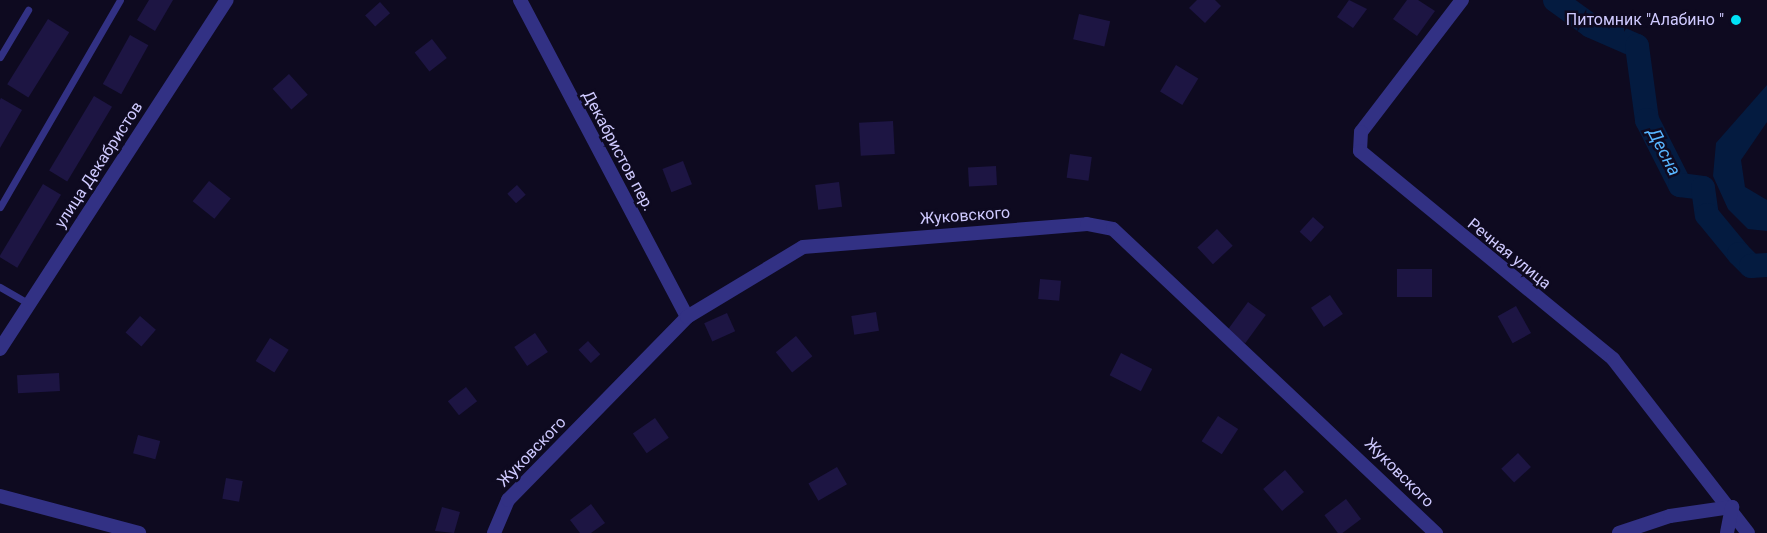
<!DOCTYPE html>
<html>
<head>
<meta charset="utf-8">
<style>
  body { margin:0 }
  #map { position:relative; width:1767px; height:533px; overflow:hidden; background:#0e0a20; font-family:Roboto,sans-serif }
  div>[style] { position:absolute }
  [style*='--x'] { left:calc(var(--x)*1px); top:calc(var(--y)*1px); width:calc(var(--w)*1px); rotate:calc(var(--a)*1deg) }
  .water>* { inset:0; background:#041b40 }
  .river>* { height:24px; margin:-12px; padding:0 12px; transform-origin:12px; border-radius:12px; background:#041b40 }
  .building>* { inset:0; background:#1d1543; transform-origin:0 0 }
  .service>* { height:7px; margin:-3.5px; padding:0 3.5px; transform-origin:3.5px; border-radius:3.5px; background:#323184 }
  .minor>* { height:14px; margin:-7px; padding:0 7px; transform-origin:7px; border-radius:7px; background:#323184 }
  .dots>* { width:16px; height:16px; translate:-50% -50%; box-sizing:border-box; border:3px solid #0e0a20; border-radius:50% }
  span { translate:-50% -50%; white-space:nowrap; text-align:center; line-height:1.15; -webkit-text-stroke:5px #0e0a20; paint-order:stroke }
  .poi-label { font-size:16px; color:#cfcaff }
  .right { translate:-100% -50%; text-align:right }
  .street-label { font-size:16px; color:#cfcaff }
  .water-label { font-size:18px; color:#58b5ff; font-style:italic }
</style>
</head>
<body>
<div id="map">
  <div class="water">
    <div style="clip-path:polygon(1767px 85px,1767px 122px,1741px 160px,1745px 187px,1767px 200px,1767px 231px,1748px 229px,1728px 209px,1713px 176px,1716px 143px)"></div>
  </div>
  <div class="river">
    <div style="--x:1555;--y:0;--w:44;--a:35.8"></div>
    <div style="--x:1591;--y:26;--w:50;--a:23.5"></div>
    <div style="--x:1637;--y:46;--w:75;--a:82.3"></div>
    <div style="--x:1647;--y:120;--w:73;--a:63.1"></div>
    <div style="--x:1680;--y:185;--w:23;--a:7"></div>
    <div style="--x:1703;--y:188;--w:27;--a:82"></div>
    <div style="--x:1707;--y:215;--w:50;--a:50.6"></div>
    <div style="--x:1739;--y:254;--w:17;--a:45"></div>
    <div style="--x:1751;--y:266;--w:16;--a:-4"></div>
  </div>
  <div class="building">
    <div style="clip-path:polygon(149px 0,173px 0,155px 31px,137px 20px)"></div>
    <div style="clip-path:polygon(1197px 0,1215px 0,1221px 6px,1205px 23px,1189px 8px)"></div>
    <div style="clip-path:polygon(1349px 0,1367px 9px,1353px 28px,1337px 17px)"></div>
    <div style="clip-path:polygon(1407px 0,1418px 0,1435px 11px,1417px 36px,1393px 19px)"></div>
    <div style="left:380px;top:2px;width:15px;height:20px;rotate:48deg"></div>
    <div style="left:1079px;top:14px;width:32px;height:26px;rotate:13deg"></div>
    <div style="left:48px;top:19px;width:25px;height:77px;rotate:32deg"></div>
    <div style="left:130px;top:35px;width:21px;height:56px;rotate:29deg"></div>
    <div style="left:432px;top:39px;width:24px;height:22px;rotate:52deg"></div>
    <div style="left:1176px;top:65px;width:26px;height:31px;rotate:31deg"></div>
    <div style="left:289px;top:74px;width:28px;height:22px;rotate:48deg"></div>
    <div style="left:94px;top:96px;width:21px;height:87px;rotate:31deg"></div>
    <div style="clip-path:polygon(1px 98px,22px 110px,0 148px,0 100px)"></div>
    <div style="left:893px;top:121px;width:33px;height:34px;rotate:87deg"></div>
    <div style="left:1070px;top:154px;width:22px;height:24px;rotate:8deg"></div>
    <div style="left:683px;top:161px;width:25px;height:22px;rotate:69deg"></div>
    <div style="left:996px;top:166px;width:19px;height:28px;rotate:87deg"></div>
    <div style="left:209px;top:181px;width:28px;height:26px;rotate:39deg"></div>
    <div style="left:839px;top:182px;width:25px;height:24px;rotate:83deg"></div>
    <div style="left:43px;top:184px;width:21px;height:85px;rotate:31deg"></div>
    <div style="left:517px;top:185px;width:13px;height:13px;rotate:48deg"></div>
    <div style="left:1313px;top:217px;width:15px;height:20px;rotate:42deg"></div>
    <div style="left:1217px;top:229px;width:23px;height:27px;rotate:47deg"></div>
    <div style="left:1397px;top:269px;width:35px;height:28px"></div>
    <div style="left:1040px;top:279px;width:21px;height:20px;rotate:5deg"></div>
    <div style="left:1330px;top:295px;width:23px;height:23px;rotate:56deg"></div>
    <div style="left:1248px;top:302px;width:22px;height:35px;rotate:36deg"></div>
    <div style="left:1516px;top:306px;width:31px;height:21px;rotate:61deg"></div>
    <div style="left:876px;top:312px;width:19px;height:25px;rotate:81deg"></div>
    <div style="left:727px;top:313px;width:20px;height:25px;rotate:66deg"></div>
    <div style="left:140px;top:316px;width:21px;height:22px;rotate:41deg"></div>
    <div style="left:535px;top:333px;width:23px;height:25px;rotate:56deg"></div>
    <div style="left:796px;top:336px;width:26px;height:26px;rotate:51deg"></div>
    <div style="left:270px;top:338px;width:22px;height:27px;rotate:32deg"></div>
    <div style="left:588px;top:341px;width:18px;height:13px;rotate:47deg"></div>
    <div style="left:1121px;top:353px;width:35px;height:25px;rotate:27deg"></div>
    <div style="left:59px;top:373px;width:18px;height:42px;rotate:87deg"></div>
    <div style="left:466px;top:387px;width:18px;height:23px;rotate:52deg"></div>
    <div style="left:1218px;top:416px;width:24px;height:30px;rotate:33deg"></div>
    <div style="left:655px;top:418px;width:24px;height:27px;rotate:55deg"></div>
    <div style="left:138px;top:435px;width:23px;height:19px;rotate:15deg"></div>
    <div style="left:1518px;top:453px;width:19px;height:23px;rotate:47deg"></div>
    <div style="left:837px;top:467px;width:20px;height:33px;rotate:60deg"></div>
    <div style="left:1285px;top:470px;width:29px;height:29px;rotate:49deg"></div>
    <div style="left:226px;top:478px;width:17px;height:21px;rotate:10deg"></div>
    <div style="left:1346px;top:499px;width:25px;height:27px;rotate:53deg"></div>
    <div style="clip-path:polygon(591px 504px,605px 523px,591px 533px,580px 533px,570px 520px)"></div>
    <div style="clip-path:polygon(442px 507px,460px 512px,454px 533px,435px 531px)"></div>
  </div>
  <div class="service">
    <div style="--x:0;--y:57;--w:55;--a:-59.2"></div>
    <div style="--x:0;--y:207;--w:239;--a:-59.9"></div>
    <div style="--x:0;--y:287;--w:34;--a:30"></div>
  </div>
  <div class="minor">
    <div style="--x:520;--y:0;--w:358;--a:62.2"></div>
    <div style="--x:1462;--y:0;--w:166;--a:127.4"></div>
    <div style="--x:1361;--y:132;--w:19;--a:93"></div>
    <div style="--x:1360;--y:151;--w:328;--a:39.4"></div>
    <div style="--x:1613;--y:359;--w:220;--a:52.2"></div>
    <div style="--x:0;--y:349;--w:416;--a:-57"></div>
    <div style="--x:0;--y:496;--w:144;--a:14.9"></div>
    <div style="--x:494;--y:533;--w:36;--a:-67"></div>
    <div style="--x:508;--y:500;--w:256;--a:-45.6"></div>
    <div style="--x:687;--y:317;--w:135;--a:-31.1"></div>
    <div style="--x:803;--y:247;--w:285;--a:-4.6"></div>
    <div style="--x:1087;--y:224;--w:26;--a:11"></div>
    <div style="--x:1113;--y:229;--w:444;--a:43.3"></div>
    <div style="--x:1619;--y:533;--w:54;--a:-18.4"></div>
    <div style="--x:1670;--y:516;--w:63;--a:-8.3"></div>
    <div style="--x:1732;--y:507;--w:26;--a:101"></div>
  </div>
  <div class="dots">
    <div style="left:1736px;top:20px;background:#00e2f5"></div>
  </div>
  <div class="poi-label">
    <span class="right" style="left:1724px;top:20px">Питомник "Алабино "</span>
  </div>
  <div class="street-label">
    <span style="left:618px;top:151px;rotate:62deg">Декабристов пер.</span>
    <span style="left:99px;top:165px;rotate:-57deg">улица Декабристов</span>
    <span style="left:965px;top:216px;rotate:-4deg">Жуковского</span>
    <span style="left:1509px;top:254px;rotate:39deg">Речная улица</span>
    <span style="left:532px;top:452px;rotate:-46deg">Жуковского</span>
    <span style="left:1399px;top:473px;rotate:45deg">Жуковского</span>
  </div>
  <div class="water-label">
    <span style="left:1664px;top:152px;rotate:63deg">Десна</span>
  </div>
</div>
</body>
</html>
